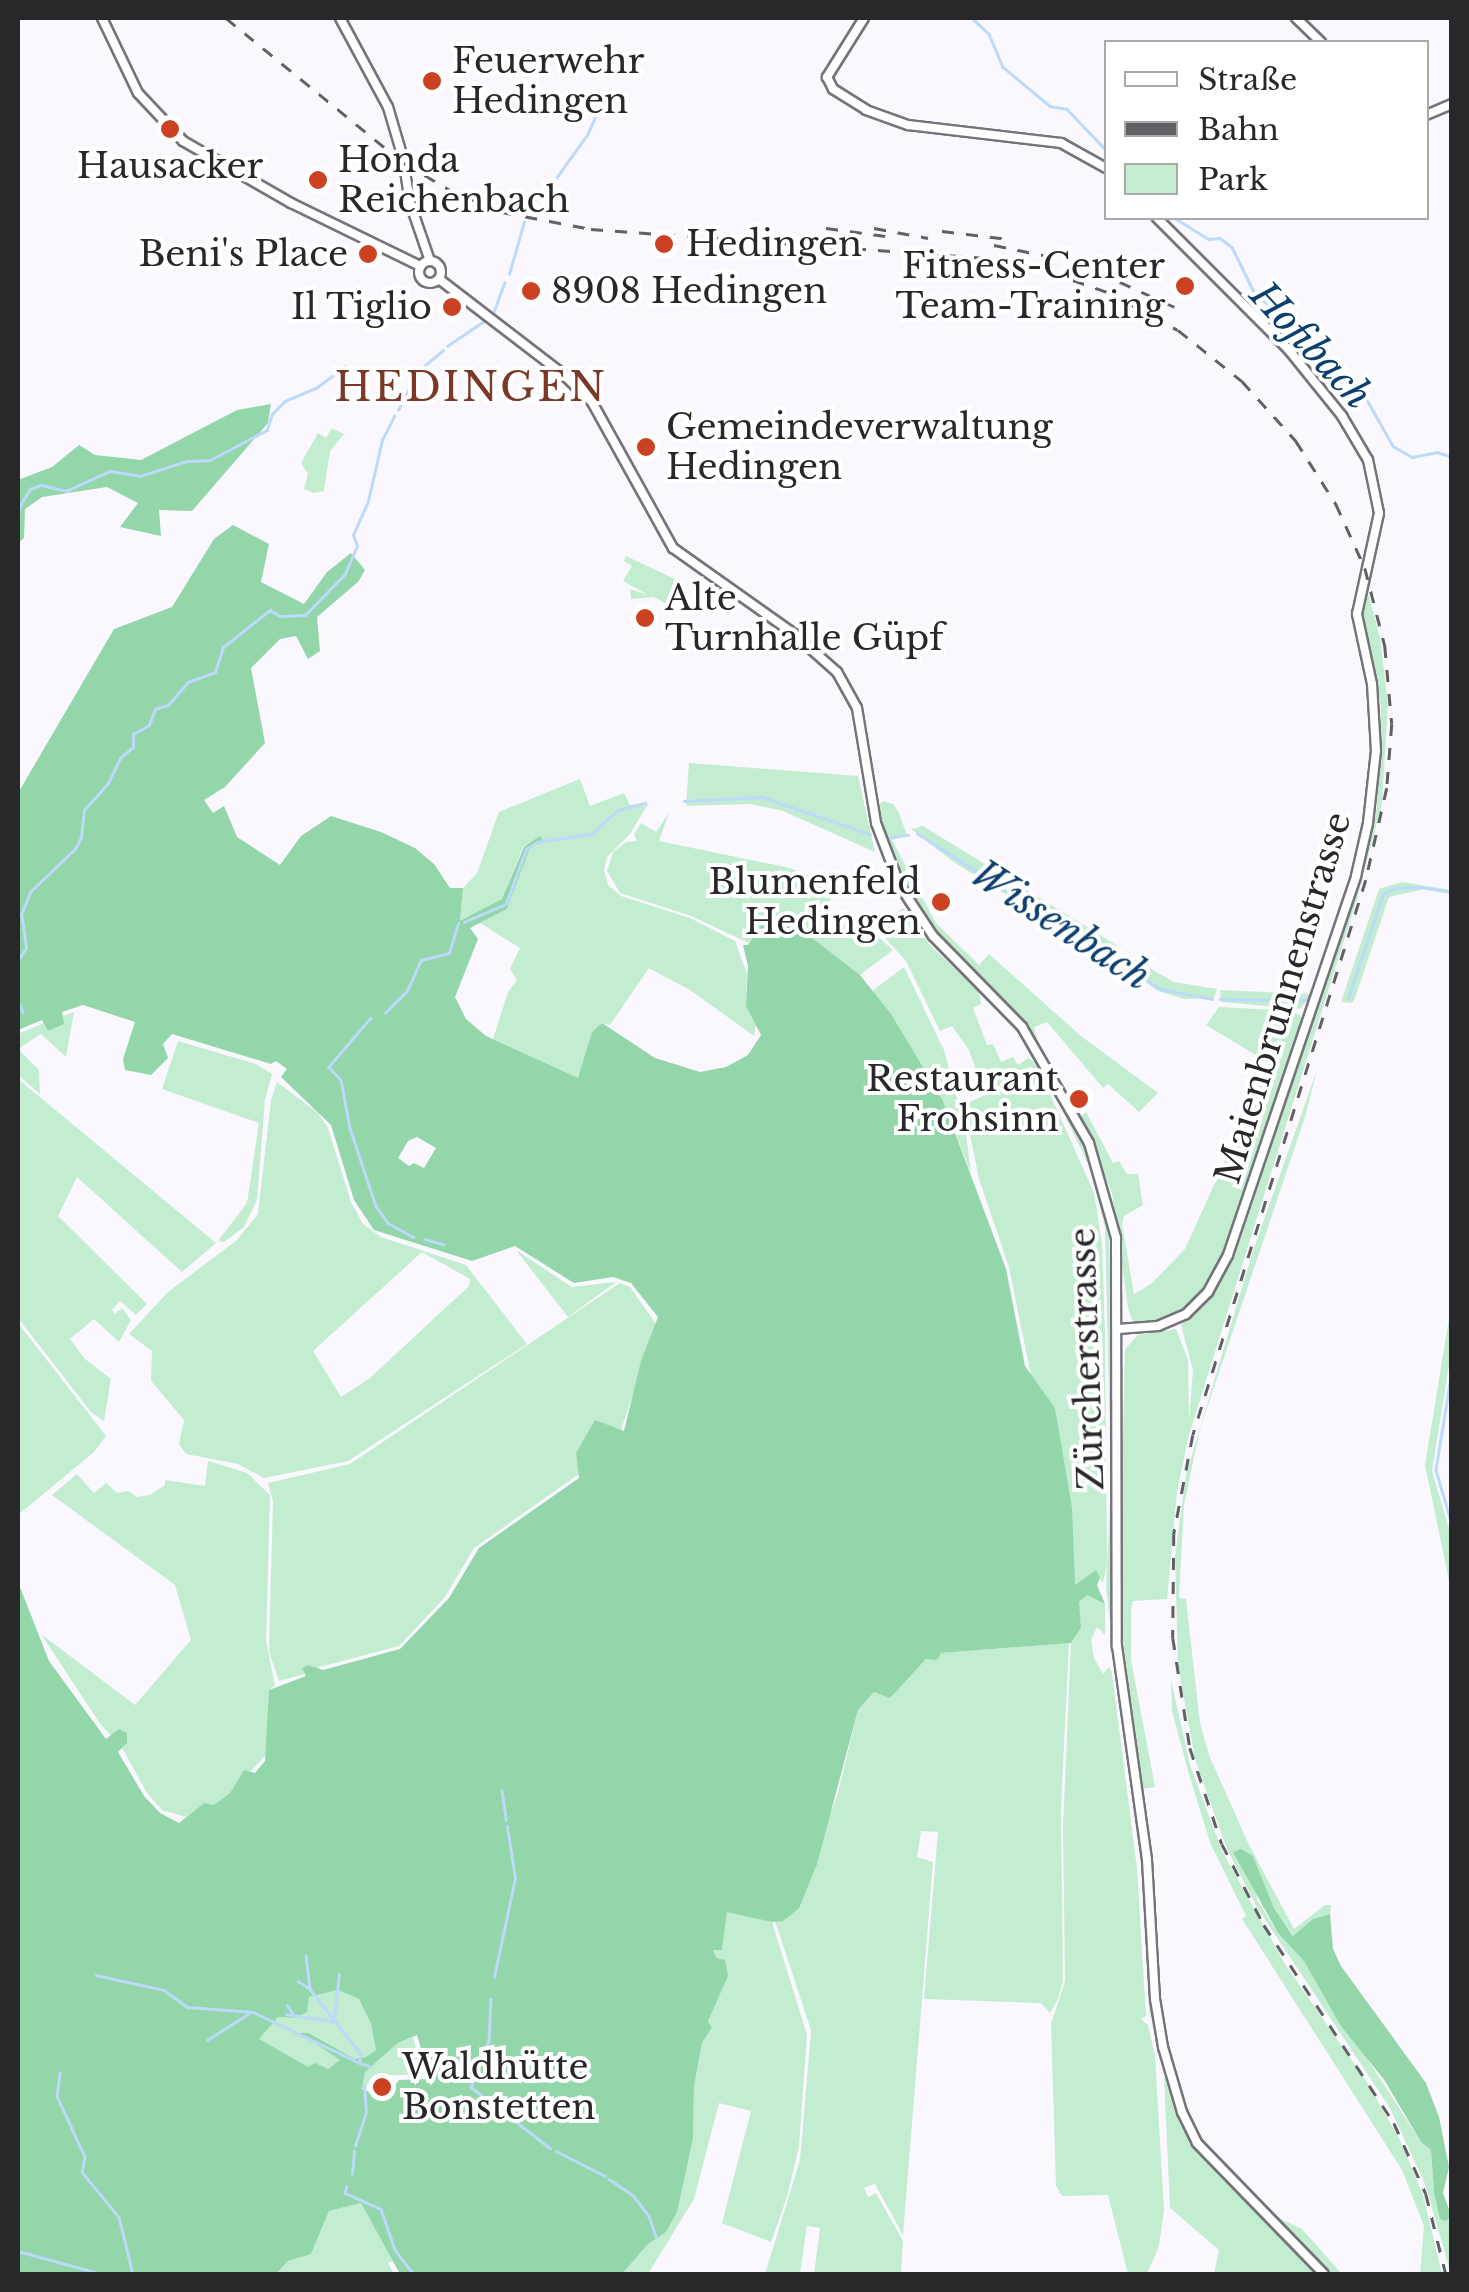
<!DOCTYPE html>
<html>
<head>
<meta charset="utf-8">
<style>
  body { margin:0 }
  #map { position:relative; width:1469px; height:2292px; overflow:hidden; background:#faf8fe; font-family:"Libre Baskerville",serif }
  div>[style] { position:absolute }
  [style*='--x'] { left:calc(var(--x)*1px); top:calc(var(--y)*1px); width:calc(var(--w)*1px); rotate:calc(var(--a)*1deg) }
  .green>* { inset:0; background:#c2edd0 }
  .forest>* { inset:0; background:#92d6aa }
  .stream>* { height:2.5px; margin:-1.25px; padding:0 1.25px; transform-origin:1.25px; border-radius:1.25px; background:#bcdafb }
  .roads { filter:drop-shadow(2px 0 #76737a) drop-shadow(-2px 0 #76737a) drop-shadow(0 2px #76737a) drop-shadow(0 -2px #76737a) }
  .secondary>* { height:8px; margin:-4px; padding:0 4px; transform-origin:4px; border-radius:4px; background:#fff }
  .secondary>.ring { margin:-4px; padding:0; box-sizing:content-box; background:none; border:8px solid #fff; border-radius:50% }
  .rail>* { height:2.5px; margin-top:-1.25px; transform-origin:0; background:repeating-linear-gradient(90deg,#626064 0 12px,transparent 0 24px) }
  .dots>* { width:28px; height:28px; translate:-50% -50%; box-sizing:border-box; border:5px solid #fff; border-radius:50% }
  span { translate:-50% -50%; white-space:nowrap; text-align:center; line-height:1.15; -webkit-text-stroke:8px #fff; paint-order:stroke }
  .poi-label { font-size:35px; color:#28272a }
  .left { translate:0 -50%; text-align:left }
  .right { translate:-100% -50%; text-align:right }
  .street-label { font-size:35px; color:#28272a }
  .water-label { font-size:38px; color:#0b3f6f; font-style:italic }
  .quarter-label { font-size:40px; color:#7c3727; letter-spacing:2.5px }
  .frame { position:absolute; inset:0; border:20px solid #28272a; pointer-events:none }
  .legend { position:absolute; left:1104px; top:40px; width:325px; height:180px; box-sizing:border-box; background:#fff; border:2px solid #a9a9aa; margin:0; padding:12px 18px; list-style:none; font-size:30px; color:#28272a }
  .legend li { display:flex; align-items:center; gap:20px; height:50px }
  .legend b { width:50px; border:2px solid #a9a9aa }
</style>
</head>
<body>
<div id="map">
  <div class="green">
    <div style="clip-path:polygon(332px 428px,344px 434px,330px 451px,324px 491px,314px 493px,304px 489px,308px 474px,301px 463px,318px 433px,326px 438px)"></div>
    <div style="clip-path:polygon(626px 556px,679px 581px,667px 604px,654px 597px,631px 599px,630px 589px,648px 595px,623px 581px,632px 566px,624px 561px)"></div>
    <div style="clip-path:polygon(1366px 585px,1380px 638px,1388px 704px,1382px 804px,1356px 902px,1189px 1435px,1177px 1491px,1167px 1599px,1133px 1601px,1131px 1609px,1131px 1660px,1155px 1787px,1142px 1789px,1119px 1609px,1125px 1349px,1138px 1335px,1176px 1329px,1188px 1360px,1189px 1421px,1193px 1370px,1181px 1325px,1210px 1299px,1241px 1238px,1363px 868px,1377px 808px,1381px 705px,1366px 645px,1362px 608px)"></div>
    <div style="clip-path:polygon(689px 763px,858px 776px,875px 852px,783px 811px,750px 804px,686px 806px)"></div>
    <div style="clip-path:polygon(580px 779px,590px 806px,624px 793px,630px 805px,648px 804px,630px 834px,607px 857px,604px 870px,608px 885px,621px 896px,690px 918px,735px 941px,747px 974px,746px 1006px,756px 1024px,754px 1036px,690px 990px,649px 968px,610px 1025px,602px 1023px,592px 1032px,579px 1079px,493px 1039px,508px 992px,517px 980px,510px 969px,520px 948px,480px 923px,507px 909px,530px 848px,542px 840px,523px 847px,502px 899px,460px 922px,463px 888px,477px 873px,499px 812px)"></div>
    <div style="clip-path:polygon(883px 801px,893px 804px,899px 813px,907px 835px,892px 840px,936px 923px,979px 965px,989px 954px,1081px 1036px,1158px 1093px,1139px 1112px,1108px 1084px,1103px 1088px,1047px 1022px,1034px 1027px,1038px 1043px,1012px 1007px,929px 925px,890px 853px,877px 807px)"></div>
    <div style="clip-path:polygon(669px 813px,659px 841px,790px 868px,832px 885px,837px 891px,816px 918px,837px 934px,853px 914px,893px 950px,860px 975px,789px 920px,763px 923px,749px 943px,691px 916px,620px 893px,607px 871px,613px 852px,626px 842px,637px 841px,634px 834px,641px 823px,656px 832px)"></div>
    <div style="clip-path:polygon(923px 826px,1116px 945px,1114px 950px,1103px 955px,955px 863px,911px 829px)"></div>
    <div style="clip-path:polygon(1402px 882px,1451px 890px,1451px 894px,1424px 889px,1389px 897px,1355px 998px,1352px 1003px,1341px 1002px,1379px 889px)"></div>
    <div style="clip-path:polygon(903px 908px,929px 944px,979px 992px,981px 1004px,973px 1008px,987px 1045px,993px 1044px,1001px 1062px,1013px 1057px,1018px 1065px,1028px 1058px,1036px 1063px,1094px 1193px,1102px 1244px,1105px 1335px,1107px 1564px,1103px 1583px,1095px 1571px,1075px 1586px,1055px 1408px,1031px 1376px,1009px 1267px,979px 1179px,964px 1105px,985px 1095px,969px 1050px,952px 1026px,940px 1031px,906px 961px,876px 928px)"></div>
    <div style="clip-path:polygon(1110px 956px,1128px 968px,1135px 960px,1174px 982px,1217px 989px,1214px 998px,1184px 999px,1158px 991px)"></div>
    <div style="clip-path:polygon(904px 967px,944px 1050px,966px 1133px,971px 1173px,943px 1101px,872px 991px)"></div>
    <div style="clip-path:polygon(1220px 990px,1312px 994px,1300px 1009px,1221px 1002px)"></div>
    <div style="clip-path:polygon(1219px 1007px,1277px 1010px,1299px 1014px,1304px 1022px,1218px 1266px,1190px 1306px,1165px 1319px,1140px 1323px,1132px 1320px,1128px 1308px,1112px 1193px,1080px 1117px,1086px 1112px,1113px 1163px,1119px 1161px,1127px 1174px,1138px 1174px,1143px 1205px,1124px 1216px,1122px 1224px,1134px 1294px,1151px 1284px,1185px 1249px,1269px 1063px,1206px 1025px)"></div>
    <div style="clip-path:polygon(74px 1012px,66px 1057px,41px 1034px,18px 1049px,39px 1070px,40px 1094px,18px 1075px,18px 1034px,44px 1023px,48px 1031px,63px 1024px,63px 1016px)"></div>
    <div style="clip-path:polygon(178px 1041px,256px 1064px,272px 1074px,265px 1100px,257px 1200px,244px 1227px,224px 1242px,218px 1241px,247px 1203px,259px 1123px,162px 1089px)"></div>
    <div style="clip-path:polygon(1317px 1070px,1305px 1117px,1200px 1429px,1184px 1505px,1179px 1598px,1186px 1599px,1200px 1723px,1209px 1755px,1249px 1845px,1294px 1929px,1325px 1905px,1331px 1905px,1330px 1914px,1313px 1919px,1294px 1936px,1274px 1908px,1253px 1856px,1257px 1900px,1278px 1933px,1304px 1961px,1421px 2142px,1431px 2150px,1434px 2192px,1446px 2221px,1451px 2215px,1451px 2274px,1425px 2184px,1390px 2108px,1258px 1909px,1227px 1849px,1195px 1759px,1178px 1665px,1175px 1557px,1186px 1475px,1253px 1251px)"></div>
    <div style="clip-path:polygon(1047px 1078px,1089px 1156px,1109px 1228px,1115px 1495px,1110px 1621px,1106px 1587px,1111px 1485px,1105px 1227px,1089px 1166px)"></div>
    <div style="clip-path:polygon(18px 1079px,216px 1243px,182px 1272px,77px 1177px,58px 1216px,147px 1304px,136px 1315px,120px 1301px,112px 1310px,115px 1314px,122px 1308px,131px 1320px,119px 1342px,94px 1319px,70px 1339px,85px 1359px,111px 1379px,104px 1421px,91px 1412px,18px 1318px)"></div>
    <div style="clip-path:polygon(evenodd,277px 1082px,318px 1113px,328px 1128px,351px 1202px,363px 1224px,381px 1237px,466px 1265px,527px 1344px,348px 1461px,264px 1478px,238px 1464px,186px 1454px,179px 1444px,184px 1420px,151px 1381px,152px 1351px,129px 1334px,168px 1292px,237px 1240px,258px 1214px,271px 1100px,277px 1082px,422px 1252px,470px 1279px,469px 1286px,370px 1378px,341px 1397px,313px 1351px,422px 1252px)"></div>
    <div style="clip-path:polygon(516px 1250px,572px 1287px,616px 1282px,568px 1317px)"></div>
    <div style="clip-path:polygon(620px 1283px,630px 1287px,656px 1324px,621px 1430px,595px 1421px,576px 1453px,579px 1474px,474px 1548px,445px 1597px,399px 1646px,316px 1668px,308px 1665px,302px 1668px,305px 1674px,279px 1681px,269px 1652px,273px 1502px,268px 1483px,350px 1464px)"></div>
    <div style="clip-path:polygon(1451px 1306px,1451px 1353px,1432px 1471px,1451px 1535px,1451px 1590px,1425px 1465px)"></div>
    <div style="clip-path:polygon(18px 1323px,106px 1436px,94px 1452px,18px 1515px)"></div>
    <div style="clip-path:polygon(208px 1461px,247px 1473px,270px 1495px,266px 1641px,275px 1685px,269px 1690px,266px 1755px,250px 1772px,244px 1771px,230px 1793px,213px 1806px,204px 1803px,186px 1817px,162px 1810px,147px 1793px,122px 1748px,127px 1743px,119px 1729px,111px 1736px,99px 1722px,41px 1634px,135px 1705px,191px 1640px,175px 1585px,52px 1495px,77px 1474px,94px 1493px,106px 1483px,117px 1493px,128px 1491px,137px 1497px,150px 1495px,165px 1485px,165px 1480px,205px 1486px)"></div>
    <div style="clip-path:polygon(1087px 1595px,1105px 1604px,1105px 1635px,1097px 1627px,1091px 1640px,1094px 1658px,1103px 1674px,1109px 1667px,1112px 1673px,1137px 1868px,1146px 2016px,1141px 2019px,1148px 2025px,1155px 2056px,1164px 2210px,1159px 2246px,1147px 2274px,1128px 2274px,1108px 2195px,1062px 2196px,1056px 2186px,1051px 2024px,1065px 1981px,1063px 1827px,1071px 1643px,1081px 1628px,1078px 1602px)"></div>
    <div style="clip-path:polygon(1069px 1643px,1061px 1808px,1063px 1981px,1058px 1999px,1050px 2013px,1041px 2003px,924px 1999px,938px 1832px,921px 1831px,917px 1857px,933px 1862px,903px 2235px,875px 2184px,864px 2188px,868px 2197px,876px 2193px,903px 2241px,901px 2274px,814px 2274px,820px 2228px,807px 2226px,800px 2274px,765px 2274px,800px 2160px,811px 2030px,775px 1921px,783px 1921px,837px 1797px,858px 1710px,874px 1692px,890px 1697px,926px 1659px,941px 1653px)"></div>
    <div style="clip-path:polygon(1114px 1658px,1141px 1841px,1161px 2064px,1149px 2009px,1141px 1867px)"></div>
    <div style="clip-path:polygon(1171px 1680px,1190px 1765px,1222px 1851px,1285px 1964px,1366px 2081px,1400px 2140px,1423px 2195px,1442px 2274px,1420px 2274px,1424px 2226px,1402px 2170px,1242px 1919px,1246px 1916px,1211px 1845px,1190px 1778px,1172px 1711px)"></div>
    <div style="clip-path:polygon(727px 1911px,772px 1922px,807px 2035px,799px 2146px,787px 2197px,771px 2242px,722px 2223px,751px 2111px,719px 2103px,694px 2199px,648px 2274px,622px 2274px,648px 2244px,666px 2232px,693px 2138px,694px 2086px,702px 2043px,712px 2029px,708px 2021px,713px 2008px,713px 1949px,722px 1950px)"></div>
    <div style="clip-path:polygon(338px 1990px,359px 1999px,371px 2024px,376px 2050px,366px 2058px,355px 2059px,310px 2033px,301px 2033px,340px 2060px,328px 2069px,309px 2068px,258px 2039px,278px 2017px,294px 2018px,309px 1997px)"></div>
    <div style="clip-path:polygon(413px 2037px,423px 2075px,378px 2075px,362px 2089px,365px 2072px,398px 2043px)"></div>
    <div style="clip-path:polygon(1164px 2075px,1186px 2132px,1203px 2158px,1318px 2274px,1214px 2274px,1219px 2250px,1170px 2208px)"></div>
    <div style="clip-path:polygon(361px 2203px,393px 2261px,388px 2263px,394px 2274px,276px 2274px,288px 2261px,311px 2254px,329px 2211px)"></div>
    <div style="clip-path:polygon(1268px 2213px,1302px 2229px,1342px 2274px,1330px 2274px)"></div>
  </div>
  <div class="forest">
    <div style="clip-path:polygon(271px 404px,268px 423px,192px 511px,159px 510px,161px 536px,120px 527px,138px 503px,107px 487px,42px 497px,25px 509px,24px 538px,18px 543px,18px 480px,52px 467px,79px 445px,95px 455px,141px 460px,237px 410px)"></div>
    <div style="clip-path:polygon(evenodd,233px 525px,269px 544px,261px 582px,304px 604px,327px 572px,351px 553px,365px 570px,358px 582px,317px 617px,320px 651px,308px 659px,296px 636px,280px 639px,251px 668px,265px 743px,225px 787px,204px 800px,213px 813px,224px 806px,237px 837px,280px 865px,301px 836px,331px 816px,381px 832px,415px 848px,434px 864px,450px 888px,463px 888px,460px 921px,502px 899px,524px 847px,540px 836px,543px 840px,530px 848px,507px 909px,470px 928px,478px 939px,455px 997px,466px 1019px,486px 1036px,578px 1078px,592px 1032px,602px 1023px,655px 1058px,700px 1072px,726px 1067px,748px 1055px,761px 1035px,746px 1006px,748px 966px,743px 945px,748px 945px,763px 923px,789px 920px,860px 975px,891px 1014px,943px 1101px,1006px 1269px,1025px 1366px,1055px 1408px,1072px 1508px,1075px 1585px,1096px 1570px,1100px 1578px,1097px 1585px,1105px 1604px,1087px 1595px,1079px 1602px,1081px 1628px,1071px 1643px,941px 1653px,937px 1660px,926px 1659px,890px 1698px,874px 1692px,858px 1710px,817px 1864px,799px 1908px,783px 1921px,772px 1922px,727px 1912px,722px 1950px,713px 1950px,716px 1958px,725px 1960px,728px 1976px,708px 2021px,712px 2028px,702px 2043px,694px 2086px,693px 2138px,677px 2212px,666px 2232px,648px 2244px,622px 2274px,400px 2274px,361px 2203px,329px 2211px,311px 2254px,288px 2261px,276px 2274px,18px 2274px,18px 1582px,49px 1661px,106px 1739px,119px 1729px,127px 1733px,127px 1743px,118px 1752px,144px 1796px,160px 1813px,179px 1823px,204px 1803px,214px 1805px,230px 1793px,244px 1770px,255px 1773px,265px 1761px,269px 1690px,306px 1676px,302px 1668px,308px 1665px,323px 1670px,400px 1649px,449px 1598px,479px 1548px,579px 1478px,576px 1453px,595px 1420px,624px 1431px,641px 1361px,658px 1317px,631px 1283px,613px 1277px,574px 1283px,515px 1246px,472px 1261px,374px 1230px,354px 1200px,331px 1125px,281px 1077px,287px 1069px,276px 1061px,271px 1064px,172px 1034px,163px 1044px,168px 1058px,151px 1075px,125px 1070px,123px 1059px,135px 1022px,83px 1005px,62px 1012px,64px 1024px,48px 1031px,42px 1020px,18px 1030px,18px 793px,114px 629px,172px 607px,214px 539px,233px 525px,417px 1137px,436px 1148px,424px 1168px,414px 1163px,409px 1166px,398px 1158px,408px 1141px,417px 1137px,233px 525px,338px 1990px,359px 1999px,371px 2024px,376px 2050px,366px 2057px,355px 2059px,309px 2033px,300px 2033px,340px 2060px,328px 2069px,315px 2063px,308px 2067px,259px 2039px,278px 2017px,294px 2018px,307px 2012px,309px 1997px,338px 1990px,233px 525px,417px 2035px,430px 2079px,399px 2080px,386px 2098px,362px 2089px,365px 2072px,398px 2043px,417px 2035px)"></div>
    <div style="clip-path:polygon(1241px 1849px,1253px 1856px,1274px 1908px,1293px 1936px,1313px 1919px,1330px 1914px,1333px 1949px,1341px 1966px,1426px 2083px,1439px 2117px,1449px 2167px,1443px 2193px,1451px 2215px,1446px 2221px,1440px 2219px,1434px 2192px,1431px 2150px,1421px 2142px,1385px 2081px,1341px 2026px,1304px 1961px,1278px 1933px,1233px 1852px)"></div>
  </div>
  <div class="stream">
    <div style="--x:972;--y:18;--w:23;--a:43"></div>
    <div style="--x:989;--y:34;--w:36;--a:67"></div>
    <div style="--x:1003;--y:67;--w:61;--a:39.7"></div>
    <div style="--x:1050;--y:106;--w:17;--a:10"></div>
    <div style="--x:1067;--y:109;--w:57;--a:46.4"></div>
    <div style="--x:541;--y:199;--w:79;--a:-54.3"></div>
    <div style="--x:587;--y:135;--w:32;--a:-66"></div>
    <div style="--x:530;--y:211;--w:4;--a:-45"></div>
    <div style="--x:1175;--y:218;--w:40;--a:32"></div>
    <div style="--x:1209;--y:239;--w:11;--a:-5"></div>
    <div style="--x:1220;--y:238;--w:15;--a:37"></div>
    <div style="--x:1232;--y:247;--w:52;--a:63.9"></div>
    <div style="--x:1255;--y:294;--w:39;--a:37"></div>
    <div style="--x:1286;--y:317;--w:37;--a:61"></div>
    <div style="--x:1304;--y:349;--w:36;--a:46"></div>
    <div style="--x:1329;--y:375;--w:44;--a:31.9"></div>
    <div style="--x:1366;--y:398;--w:55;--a:60.6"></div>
    <div style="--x:1393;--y:446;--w:22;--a:30"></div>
    <div style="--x:1412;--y:457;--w:25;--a:-11"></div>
    <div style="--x:1437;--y:452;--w:16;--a:18"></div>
    <div style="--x:509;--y:274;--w:54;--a:-73.9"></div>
    <div style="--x:494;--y:311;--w:30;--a:-70"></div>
    <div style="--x:447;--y:346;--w:45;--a:-34"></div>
    <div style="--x:366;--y:371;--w:53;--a:-4.3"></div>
    <div style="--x:398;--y:410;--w:42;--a:-63.4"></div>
    <div style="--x:417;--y:372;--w:34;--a:-40"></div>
    <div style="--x:18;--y:518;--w:11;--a:-85"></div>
    <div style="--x:19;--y:507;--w:21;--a:-59"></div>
    <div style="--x:30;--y:489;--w:12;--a:-20"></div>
    <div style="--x:41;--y:485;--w:26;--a:13"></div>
    <div style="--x:66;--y:491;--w:48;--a:-24.4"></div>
    <div style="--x:110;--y:471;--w:30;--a:9"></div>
    <div style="--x:140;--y:476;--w:49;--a:-17.7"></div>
    <div style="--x:187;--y:461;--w:23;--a:-2"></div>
    <div style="--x:210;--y:460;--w:64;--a:-27.8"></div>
    <div style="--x:267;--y:430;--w:17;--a:-73"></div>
    <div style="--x:272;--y:414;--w:18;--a:-45"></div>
    <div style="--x:285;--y:401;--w:34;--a:-23"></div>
    <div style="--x:316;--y:388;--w:36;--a:-37"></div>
    <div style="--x:684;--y:801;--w:78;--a:-2.9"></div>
    <div style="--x:762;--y:797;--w:114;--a:18.9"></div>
    <div style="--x:917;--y:833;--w:290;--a:32.6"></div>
    <div style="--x:1161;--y:989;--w:52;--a:11.1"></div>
    <div style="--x:891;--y:837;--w:17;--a:-7"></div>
    <div style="--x:464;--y:922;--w:46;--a:-23.2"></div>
    <div style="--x:506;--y:904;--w:59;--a:-70"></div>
    <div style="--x:526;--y:849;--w:13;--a:-32"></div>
    <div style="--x:537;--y:842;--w:56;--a:-8.3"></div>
    <div style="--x:592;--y:834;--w:35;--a:-43"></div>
    <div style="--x:618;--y:810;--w:28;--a:-15"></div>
    <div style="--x:18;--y:960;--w:14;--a:-56"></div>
    <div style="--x:26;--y:948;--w:34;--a:-98"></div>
    <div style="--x:21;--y:914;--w:25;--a:-67"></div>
    <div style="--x:31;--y:891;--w:61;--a:-43.7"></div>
    <div style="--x:75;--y:849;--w:13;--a:-63"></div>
    <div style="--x:81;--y:837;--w:27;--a:-84"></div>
    <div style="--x:84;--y:810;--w:36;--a:-48"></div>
    <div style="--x:108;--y:783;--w:28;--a:-64"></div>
    <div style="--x:120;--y:758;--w:17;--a:-40"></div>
    <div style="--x:133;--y:747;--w:13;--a:-90"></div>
    <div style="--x:133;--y:734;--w:18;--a:-29"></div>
    <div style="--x:149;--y:725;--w:17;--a:-69"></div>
    <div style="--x:155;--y:709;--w:14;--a:-17"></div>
    <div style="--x:168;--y:705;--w:30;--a:-49"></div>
    <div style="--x:188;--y:682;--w:29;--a:-20"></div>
    <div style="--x:215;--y:672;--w:26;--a:-72"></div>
    <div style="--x:223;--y:647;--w:60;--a:-38.2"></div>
    <div style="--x:270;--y:610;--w:12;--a:31"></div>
    <div style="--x:280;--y:616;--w:25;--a:-2"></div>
    <div style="--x:305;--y:615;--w:57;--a:-45.7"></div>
    <div style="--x:345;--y:574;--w:30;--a:-67"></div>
    <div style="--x:357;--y:546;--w:12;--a:-110"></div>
    <div style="--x:353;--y:535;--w:37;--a:-66"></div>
    <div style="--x:368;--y:501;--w:63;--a:-77.1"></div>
    <div style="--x:382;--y:440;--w:27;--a:-63"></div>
    <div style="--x:1348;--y:998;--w:110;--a:-71.4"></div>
    <div style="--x:1383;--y:894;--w:14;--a:-25"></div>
    <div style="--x:1396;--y:888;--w:25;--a:-2"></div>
    <div style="--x:1421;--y:887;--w:31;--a:9"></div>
    <div style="--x:1220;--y:999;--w:88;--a:0.7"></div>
    <div style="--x:18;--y:1002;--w:11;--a:63"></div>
    <div style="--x:385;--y:1013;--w:31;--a:-45"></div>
    <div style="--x:407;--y:991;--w:34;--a:-66"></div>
    <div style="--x:421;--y:960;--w:29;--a:-14"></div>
    <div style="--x:449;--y:953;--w:31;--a:-73"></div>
    <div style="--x:371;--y:1018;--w:65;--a:130.6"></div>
    <div style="--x:329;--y:1067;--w:18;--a:47"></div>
    <div style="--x:341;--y:1080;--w:49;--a:79.4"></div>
    <div style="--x:350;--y:1128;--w:82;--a:71.6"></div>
    <div style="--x:376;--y:1206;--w:21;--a:55"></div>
    <div style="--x:388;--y:1223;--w:29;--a:29"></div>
    <div style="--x:425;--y:1239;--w:19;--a:16"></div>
    <div style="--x:1452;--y:1371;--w:100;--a:99.2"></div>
    <div style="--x:1436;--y:1470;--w:56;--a:73.5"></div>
    <div style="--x:502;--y:1790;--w:30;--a:82"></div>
    <div style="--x:306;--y:1956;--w:33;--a:83"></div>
    <div style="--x:96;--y:1975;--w:70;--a:12.4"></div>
    <div style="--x:164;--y:1990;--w:29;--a:36"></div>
    <div style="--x:187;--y:2007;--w:66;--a:4.3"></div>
    <div style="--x:253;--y:2012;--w:119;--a:25.5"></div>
    <div style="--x:494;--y:1977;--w:101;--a:-78"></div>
    <div style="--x:515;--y:1878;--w:52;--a:-98.9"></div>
    <div style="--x:298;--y:1981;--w:14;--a:34"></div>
    <div style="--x:310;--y:1989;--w:81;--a:52"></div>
    <div style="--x:360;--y:2053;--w:10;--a:90"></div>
    <div style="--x:360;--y:2063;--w:9;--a:18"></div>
    <div style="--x:491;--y:1999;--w:42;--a:92.7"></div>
    <div style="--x:489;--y:2041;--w:49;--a:111.4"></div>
    <div style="--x:471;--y:2087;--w:100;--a:37.7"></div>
    <div style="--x:287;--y:2005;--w:12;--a:55"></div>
    <div style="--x:286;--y:2014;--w:47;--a:8.7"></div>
    <div style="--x:334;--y:2017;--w:43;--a:-83.4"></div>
    <div style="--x:207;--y:2040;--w:49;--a:-32.4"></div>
    <div style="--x:60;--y:2073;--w:23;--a:97"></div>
    <div style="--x:57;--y:2096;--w:67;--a:65.3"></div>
    <div style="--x:85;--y:2157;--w:15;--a:101"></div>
    <div style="--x:82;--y:2172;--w:58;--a:50.6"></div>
    <div style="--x:119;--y:2217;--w:59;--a:76.2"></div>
    <div style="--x:355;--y:2146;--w:35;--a:-72"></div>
    <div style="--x:366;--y:2113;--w:27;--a:-94"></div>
    <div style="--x:556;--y:2151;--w:55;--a:27"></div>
    <div style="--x:352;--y:2174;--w:23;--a:-85"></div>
    <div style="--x:609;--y:2179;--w:29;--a:34"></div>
    <div style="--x:633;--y:2195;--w:26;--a:53"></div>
    <div style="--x:649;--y:2216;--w:21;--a:71"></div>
    <div style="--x:347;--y:2186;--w:7;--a:106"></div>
    <div style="--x:345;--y:2193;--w:39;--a:24"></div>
    <div style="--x:381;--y:2209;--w:43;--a:71.1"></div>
    <div style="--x:395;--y:2250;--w:31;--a:52"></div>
    <div style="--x:18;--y:2251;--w:87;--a:15.3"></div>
  </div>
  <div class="roads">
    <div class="secondary">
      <div style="--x:102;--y:18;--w:83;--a:64.4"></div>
      <div style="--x:138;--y:93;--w:66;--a:46.8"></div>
      <div style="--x:183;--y:141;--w:125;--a:29.9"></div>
      <div style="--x:291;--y:203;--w:144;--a:26"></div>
      <div style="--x:340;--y:18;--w:101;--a:61.7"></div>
      <div style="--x:388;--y:107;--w:53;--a:73.6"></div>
      <div style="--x:403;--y:158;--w:46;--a:81.2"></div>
      <div style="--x:410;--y:203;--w:61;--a:71"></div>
      <div style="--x:864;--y:18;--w:70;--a:122.1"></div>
      <div style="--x:827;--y:77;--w:13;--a:63"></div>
      <div style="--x:833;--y:89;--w:39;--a:32"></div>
      <div style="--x:866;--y:110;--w:45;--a:19.7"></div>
      <div style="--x:908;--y:125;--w:154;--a:6.7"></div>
      <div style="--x:1061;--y:143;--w:51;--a:29.1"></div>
      <div style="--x:1296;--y:18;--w:35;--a:44"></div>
      <div style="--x:1426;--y:115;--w:28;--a:-23"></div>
      <div class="ring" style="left:419px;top:261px;width:14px;height:14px"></div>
      <div style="--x:439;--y:279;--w:158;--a:37.5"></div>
      <div style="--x:564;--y:375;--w:39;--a:44"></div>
      <div style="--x:592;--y:402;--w:167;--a:61"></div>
      <div style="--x:673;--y:548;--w:147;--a:35.3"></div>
      <div style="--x:793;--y:633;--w:59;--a:41.6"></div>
      <div style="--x:837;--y:672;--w:41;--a:60.9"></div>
      <div style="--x:857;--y:708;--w:117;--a:80.6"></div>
      <div style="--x:876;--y:823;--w:67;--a:69.1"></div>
      <div style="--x:900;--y:886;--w:60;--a:56.6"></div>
      <div style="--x:933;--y:936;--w:127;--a:45.6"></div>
      <div style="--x:1022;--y:1027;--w:134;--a:60"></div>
      <div style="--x:1089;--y:1143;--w:99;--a:74.1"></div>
      <div style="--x:1116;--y:1238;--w:408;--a:89.9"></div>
      <div style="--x:1117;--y:1646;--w:216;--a:82"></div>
      <div style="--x:1147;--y:1860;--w:139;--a:86.7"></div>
      <div style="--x:1155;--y:1999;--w:49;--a:80.5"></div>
      <div style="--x:1163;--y:2047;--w:68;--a:73.7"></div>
      <div style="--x:1182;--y:2112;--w:34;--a:64"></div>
      <div style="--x:1197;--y:2143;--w:182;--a:45.9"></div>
      <div style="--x:1118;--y:1329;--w:40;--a:-4.3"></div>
      <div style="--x:1158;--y:1326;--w:30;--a:-23"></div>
      <div style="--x:1186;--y:1314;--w:31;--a:-45"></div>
      <div style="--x:1208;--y:1292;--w:42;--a:-61.6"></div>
      <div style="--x:1228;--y:1255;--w:400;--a:-71.3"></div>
      <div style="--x:1356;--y:876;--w:54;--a:-77.2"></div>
      <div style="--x:1368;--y:823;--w:72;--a:-83.7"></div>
      <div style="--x:1376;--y:751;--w:67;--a:-93.4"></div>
      <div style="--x:1372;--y:684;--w:72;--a:-102.1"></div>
      <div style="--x:1357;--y:614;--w:103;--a:-77.7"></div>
      <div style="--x:1379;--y:513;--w:54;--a:-101.7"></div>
      <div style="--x:1368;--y:460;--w:51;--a:-120.6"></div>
      <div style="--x:1342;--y:416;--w:85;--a:-128.8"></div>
      <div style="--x:1289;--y:350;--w:187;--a:-135"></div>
    </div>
  </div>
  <div class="rail">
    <div style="--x:226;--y:18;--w:230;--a:39.2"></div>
    <div style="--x:404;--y:163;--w:53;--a:30.4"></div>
    <div style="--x:450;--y:190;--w:56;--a:22.9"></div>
    <div style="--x:502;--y:212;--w:91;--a:10.8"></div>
    <div style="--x:591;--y:229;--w:393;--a:4.2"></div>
    <div style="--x:983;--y:258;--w:68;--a:11.8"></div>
    <div style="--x:1050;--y:272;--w:64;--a:19.3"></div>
    <div style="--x:1110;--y:293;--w:77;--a:28.6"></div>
    <div style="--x:1178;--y:330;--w:82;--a:38.6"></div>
    <div style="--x:1242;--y:381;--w:81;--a:48"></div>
    <div style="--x:1296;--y:441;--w:75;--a:57.6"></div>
    <div style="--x:1336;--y:504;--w:70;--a:65.6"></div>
    <div style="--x:1365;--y:568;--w:81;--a:75.6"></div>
    <div style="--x:1385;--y:646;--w:78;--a:84.9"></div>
    <div style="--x:1392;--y:724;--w:64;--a:94.5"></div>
    <div style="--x:1387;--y:788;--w:94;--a:102.9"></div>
    <div style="--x:1366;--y:880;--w:581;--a:107.31"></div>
    <div style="--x:1193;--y:1435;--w:101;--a:100.9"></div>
    <div style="--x:1174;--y:1534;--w:104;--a:90.6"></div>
    <div style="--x:1173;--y:1638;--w:111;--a:81.2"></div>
    <div style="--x:1190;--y:1748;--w:101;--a:71.6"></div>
    <div style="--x:1222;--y:1844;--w:91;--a:62.6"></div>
    <div style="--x:1264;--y:1925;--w:237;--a:56.7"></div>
    <div style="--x:1394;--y:2123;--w:78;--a:65.7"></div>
    <div style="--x:1426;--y:2194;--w:82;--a:76"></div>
    <div style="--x:826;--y:228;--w:60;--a:7.7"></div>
    <div style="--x:874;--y:228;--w:55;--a:10.5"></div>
    <div style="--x:942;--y:231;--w:67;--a:6.8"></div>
    <div style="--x:994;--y:245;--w:84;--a:11.7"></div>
    <div style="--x:1076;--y:262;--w:111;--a:24.5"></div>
  </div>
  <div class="dots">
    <div style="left:432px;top:81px;background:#cb4122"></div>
    <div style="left:170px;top:129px;background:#cb4122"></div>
    <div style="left:318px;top:180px;background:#cb4122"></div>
    <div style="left:664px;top:244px;background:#cb4122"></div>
    <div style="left:368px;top:254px;background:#cb4122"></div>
    <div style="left:1185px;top:286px;background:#cb4122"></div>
    <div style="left:531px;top:291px;background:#cb4122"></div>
    <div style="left:452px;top:307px;background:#cb4122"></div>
    <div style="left:646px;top:447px;background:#cb4122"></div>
    <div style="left:645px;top:618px;background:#cb4122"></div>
    <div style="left:941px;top:902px;background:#cb4122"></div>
    <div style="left:1079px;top:1099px;background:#cb4122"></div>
    <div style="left:382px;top:2087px;background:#cb4122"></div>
  </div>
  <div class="poi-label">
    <span class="left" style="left:452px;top:81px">Feuerwehr<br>Hedingen</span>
    <span class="left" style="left:338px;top:180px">Honda<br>Reichenbach</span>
    <span style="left:170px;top:166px">Hausacker</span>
    <span class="left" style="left:686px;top:244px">Hedingen</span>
    <span class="right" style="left:348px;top:254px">Beni's Place</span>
    <span class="right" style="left:1165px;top:286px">Fitness-Center<br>Team-Training</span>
    <span class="left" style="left:551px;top:291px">8908 Hedingen</span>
    <span class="right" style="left:432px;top:307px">Il Tiglio</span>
    <span class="left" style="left:666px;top:447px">Gemeindeverwaltung<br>Hedingen</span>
    <span class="left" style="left:665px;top:618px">Alte<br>Turnhalle Güpf</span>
    <span class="right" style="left:921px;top:902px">Blumenfeld<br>Hedingen</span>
    <span class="right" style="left:1059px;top:1099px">Restaurant<br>Frohsinn</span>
    <span class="left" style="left:402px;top:2087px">Waldhütte<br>Bonstetten</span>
  </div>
  <div class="street-label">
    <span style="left:1283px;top:998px;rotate:-73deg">Maienbrunnenstrasse</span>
    <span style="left:1087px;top:1359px;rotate:-92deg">Zürcherstrasse</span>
  </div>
  <div class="water-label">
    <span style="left:1311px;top:345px;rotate:47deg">Hofibach</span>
    <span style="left:1061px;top:925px;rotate:33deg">Wissenbach</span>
  </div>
  <div class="quarter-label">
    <span style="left:471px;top:387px">HEDINGEN</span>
  </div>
  <div class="frame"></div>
  <ul class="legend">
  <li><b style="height:12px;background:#fff"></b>Straße</li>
  <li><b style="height:12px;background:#626064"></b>Bahn</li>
  <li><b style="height:28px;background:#c2edd0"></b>Park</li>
  </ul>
</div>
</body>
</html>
